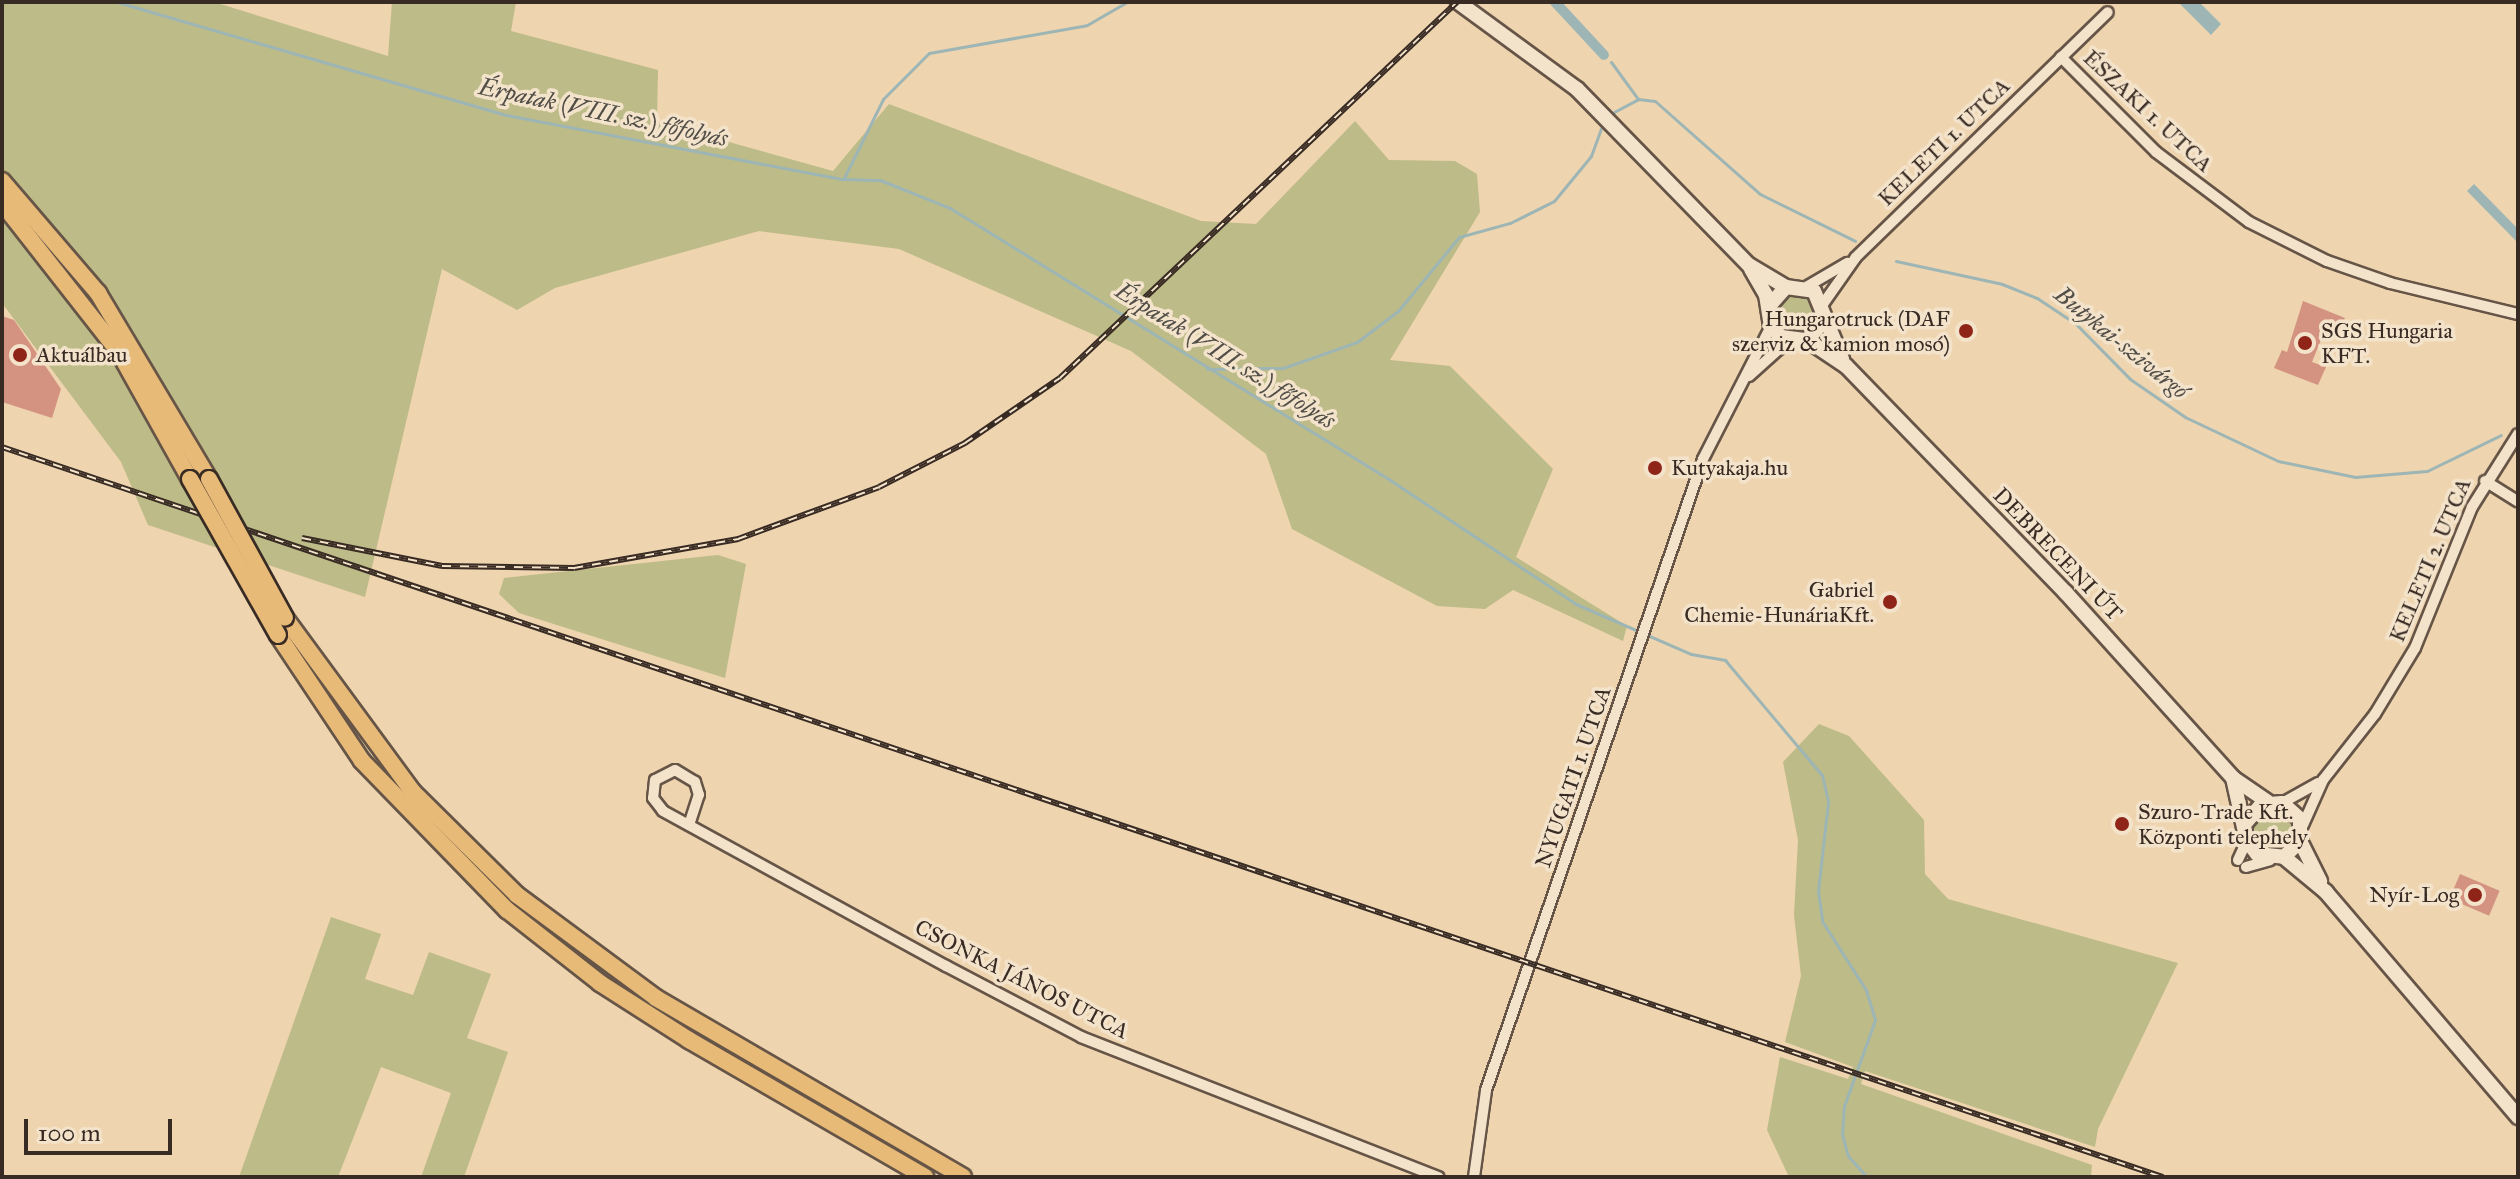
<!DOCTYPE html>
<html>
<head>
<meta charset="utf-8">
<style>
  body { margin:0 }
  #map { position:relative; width:2520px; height:1179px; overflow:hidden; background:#eed4af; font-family:"IM FELL Great Primer",serif }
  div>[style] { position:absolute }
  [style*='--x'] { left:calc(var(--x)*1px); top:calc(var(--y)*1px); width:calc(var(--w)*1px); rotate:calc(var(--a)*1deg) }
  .green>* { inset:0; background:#bdbb87 }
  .round { border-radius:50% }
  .water>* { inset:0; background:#9db6b5 }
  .stream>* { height:3px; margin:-1.5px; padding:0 1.5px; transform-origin:1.5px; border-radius:1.5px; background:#9db6b5 }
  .canal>* { height:10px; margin:-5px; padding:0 5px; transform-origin:5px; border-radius:5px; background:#9db6b5 }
  .building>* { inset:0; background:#d49380; transform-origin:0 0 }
  .roads { filter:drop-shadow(2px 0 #665547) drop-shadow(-2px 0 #665547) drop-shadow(0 2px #665547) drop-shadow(0 -2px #665547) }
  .minor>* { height:10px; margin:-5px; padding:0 5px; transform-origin:5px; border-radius:5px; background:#f4e3cb }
  .tertiary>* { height:14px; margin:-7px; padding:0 7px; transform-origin:7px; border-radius:7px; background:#f4e3cb }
  .primary>* { height:16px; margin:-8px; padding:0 8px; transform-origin:8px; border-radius:8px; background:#e7ba78 }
  .rail>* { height:6px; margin-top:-3px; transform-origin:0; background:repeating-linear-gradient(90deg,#f4e3cb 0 9px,#382b24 0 18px); box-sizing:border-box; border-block:2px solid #382b24 }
  .bridges { filter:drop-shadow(2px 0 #382b24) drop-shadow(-2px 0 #382b24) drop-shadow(0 2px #382b24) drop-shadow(0 -2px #382b24) }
  .primary-bridge>* { height:16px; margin:-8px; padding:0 8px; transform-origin:8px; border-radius:8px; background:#e7ba78 }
  .dots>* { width:22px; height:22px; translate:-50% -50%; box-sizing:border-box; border:4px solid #f4e3cb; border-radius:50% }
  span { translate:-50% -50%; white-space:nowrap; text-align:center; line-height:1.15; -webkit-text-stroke:7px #f4e3cb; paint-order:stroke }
  .street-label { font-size:22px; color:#382b24 }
  .poi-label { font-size:22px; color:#382b24 }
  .right { translate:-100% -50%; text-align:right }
  .left { translate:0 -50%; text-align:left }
  .water-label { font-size:24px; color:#514e48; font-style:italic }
  .frame { position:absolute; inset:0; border:4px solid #382b24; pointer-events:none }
  .scale { position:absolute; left:24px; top:1119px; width:148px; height:36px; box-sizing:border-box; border:4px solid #382b24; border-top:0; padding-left:10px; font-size:24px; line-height:28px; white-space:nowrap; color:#382b24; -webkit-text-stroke:6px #f4e3cb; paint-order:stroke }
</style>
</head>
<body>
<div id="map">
  <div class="green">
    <div style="clip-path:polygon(2px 2px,214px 2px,388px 56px,392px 2px,516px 2px,511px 31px,658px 70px,657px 122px,833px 171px,889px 104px,1201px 221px,1256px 224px,1355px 121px,1389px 160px,1455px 161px,1477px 174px,1480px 212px,1390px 360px,1450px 366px,1553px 469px,1516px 557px,1627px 626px,1623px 641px,1513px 590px,1485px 609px,1437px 606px,1292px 529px,1266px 454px,1131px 351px,899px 249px,759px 231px,555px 288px,517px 310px,442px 269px,365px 597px,148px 525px,121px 462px,2px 303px)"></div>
    <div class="round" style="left:1775px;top:293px;width:42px;height:42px"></div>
    <div style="clip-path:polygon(718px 555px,746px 564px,725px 678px,519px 613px,499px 594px,504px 578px)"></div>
    <div style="clip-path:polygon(1819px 724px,1849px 736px,1924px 820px,1925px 874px,1948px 899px,2178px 963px,2098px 1129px,2095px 1147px,1865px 1071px,1861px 1084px,2092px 1165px,2091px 1177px,1789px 1177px,1767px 1130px,1780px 1057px,1848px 1079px,1853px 1067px,1785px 1042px,1801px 976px,1794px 915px,1798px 840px,1783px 762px)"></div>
    <div class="round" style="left:2251px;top:808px;width:44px;height:44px"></div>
    <div style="clip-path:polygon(331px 917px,381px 934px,365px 979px,413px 995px,429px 952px,491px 974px,467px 1038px,508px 1052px,464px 1177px,421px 1177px,451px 1093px,381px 1067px,338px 1177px,239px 1177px)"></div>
  </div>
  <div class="water">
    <div style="clip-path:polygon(2178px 2px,2199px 2px,2221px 24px,2211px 35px)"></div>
    <div style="clip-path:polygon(2474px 184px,2518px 229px,2518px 243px,2467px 191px)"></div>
  </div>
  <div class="stream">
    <div style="--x:117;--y:2;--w:405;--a:16.2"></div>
    <div style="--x:506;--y:115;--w:343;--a:10.8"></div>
    <div style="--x:843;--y:179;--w:37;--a:2"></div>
    <div style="--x:880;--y:180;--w:75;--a:21.8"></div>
    <div style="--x:950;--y:208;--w:517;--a:31.72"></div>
    <div style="--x:1390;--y:480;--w:224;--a:33.7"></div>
    <div style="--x:1576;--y:604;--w:125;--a:23.5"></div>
    <div style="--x:1691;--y:654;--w:35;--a:10"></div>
    <div style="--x:1725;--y:660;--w:150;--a:49.9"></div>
    <div style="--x:1822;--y:775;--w:28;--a:77"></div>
    <div style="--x:1828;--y:802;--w:90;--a:96.4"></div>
    <div style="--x:1818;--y:891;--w:30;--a:82"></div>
    <div style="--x:1822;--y:921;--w:82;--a:57.5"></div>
    <div style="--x:1866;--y:990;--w:31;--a:73"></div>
    <div style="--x:1875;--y:1020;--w:91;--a:109.8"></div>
    <div style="--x:1844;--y:1106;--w:28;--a:94"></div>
    <div style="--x:1842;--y:1134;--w:23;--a:75"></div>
    <div style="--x:1848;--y:1156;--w:28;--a:48"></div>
    <div style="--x:1611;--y:62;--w:46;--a:53.9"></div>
    <div style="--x:1614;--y:112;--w:27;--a:-28"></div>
    <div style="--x:1638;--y:99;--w:17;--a:7"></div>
    <div style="--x:1655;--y:101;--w:140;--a:41.5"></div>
    <div style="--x:1760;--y:194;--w:106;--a:26.3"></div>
    <div style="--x:844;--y:178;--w:88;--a:-63.7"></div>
    <div style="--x:883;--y:99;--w:65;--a:-45"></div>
    <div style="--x:929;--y:53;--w:160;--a:-10"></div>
    <div style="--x:1087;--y:25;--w:46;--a:-29.9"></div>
    <div style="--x:1896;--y:261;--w:108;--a:12.2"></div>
    <div style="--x:2002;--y:284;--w:38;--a:22"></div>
    <div style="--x:2037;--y:298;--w:47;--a:33.7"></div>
    <div style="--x:2076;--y:324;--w:77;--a:45.5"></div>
    <div style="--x:2130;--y:379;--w:67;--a:34.6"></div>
    <div style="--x:2185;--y:417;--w:103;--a:25.3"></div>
    <div style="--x:2278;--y:461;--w:79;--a:11.7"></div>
    <div style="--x:2355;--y:477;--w:72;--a:-4.8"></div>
    <div style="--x:2427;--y:471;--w:82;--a:-25.9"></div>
    <div style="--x:1207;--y:369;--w:76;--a:-0.8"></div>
    <div style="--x:1283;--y:368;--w:78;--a:-19.4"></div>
    <div style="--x:1357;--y:342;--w:51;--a:-37.1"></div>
    <div style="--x:1398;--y:311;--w:96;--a:-50.5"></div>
    <div style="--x:1459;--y:237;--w:53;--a:-15.4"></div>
    <div style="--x:1510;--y:223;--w:49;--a:-26.6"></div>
    <div style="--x:1554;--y:201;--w:58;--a:-50.6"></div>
    <div style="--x:1591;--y:156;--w:29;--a:-70"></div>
  </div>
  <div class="canal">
    <div style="--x:1555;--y:2;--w:72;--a:47.2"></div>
  </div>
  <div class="building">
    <div style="clip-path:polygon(2303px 301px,2345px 318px,2338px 335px,2325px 330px,2312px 362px,2326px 367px,2318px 385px,2274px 368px,2282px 350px,2287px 352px)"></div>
    <div style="clip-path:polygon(2px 316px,14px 320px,61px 389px,52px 418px,2px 402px)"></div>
    <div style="left:2460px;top:874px;width:43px;height:27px;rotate:23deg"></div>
  </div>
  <div class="roads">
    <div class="minor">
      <div style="--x:2061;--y:57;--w:134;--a:45"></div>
      <div style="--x:2156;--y:152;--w:116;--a:37"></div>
      <div style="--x:2249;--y:222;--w:87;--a:26.6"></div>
      <div style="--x:2327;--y:261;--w:67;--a:19.2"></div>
      <div style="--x:2390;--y:283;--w:132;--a:13.6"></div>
      <div style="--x:1806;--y:287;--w:48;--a:-30.3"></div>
      <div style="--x:1823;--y:304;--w:57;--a:-54.9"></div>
      <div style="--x:1856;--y:257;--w:351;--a:-44.2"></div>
      <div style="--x:1749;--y:376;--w:52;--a:-41.9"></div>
      <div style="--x:2485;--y:481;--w:39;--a:32"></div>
      <div style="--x:2282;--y:803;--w:41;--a:-29.1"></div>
      <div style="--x:689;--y:825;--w:32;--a:-72"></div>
      <div style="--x:699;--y:795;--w:14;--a:-107"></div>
      <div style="--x:695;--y:782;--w:23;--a:-149"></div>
      <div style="--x:675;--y:770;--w:22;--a:153"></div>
      <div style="--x:655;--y:780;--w:18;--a:96"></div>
      <div style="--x:653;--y:798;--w:16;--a:52"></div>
      <div style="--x:663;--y:811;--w:323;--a:28.7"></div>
      <div style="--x:946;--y:966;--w:153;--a:27.7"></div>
      <div style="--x:1081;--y:1037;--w:384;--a:21.4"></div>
      <div style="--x:2303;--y:825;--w:49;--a:-66"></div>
      <div style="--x:2323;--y:780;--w:84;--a:-51.8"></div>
      <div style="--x:2375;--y:714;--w:77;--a:-58.8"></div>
      <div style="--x:2415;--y:648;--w:152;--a:-68"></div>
      <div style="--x:2472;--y:507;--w:86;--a:-57.8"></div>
      <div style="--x:2238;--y:860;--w:21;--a:-65"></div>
      <div style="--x:2246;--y:867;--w:25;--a:-16"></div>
      <div style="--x:1474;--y:1177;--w:88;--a:-82.1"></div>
      <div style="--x:1486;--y:1090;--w:667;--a:-71.02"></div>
      <div style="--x:1703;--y:459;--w:149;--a:-62.9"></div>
    </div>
    <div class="tertiary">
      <div style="--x:1458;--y:2;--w:147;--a:36.2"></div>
      <div style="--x:1577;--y:89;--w:246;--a:45.7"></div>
      <div style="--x:1749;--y:265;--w:43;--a:30.7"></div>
      <div style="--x:1751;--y:269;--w:30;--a:60"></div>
      <div style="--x:1766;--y:295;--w:31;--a:81"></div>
      <div style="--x:1771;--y:326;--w:15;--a:48"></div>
      <div style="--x:1781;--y:337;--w:26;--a:7"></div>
      <div style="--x:1807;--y:340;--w:24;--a:-48"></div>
      <div style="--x:1769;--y:306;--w:25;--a:-48"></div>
      <div style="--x:1786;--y:287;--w:28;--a:8"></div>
      <div style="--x:1814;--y:291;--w:74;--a:67.6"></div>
      <div style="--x:1807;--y:340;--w:47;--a:33.7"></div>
      <div style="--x:1846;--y:366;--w:316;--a:45.9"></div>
      <div style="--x:2066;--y:593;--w:249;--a:47.9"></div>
      <div style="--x:2233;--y:778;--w:42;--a:34.4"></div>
      <div style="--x:2233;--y:778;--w:65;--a:77.5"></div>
      <div style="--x:2247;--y:841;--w:16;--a:52"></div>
      <div style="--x:2257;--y:854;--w:27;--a:6"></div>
      <div style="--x:2284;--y:857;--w:23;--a:-45"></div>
      <div style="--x:2300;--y:841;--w:22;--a:-90"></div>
      <div style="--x:2300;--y:819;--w:24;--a:-138"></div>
      <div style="--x:2282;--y:803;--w:21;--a:175"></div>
      <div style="--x:2261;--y:805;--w:23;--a:131"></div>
      <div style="--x:2300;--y:841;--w:45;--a:63.4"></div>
      <div style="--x:2284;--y:857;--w:55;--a:39.8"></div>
      <div style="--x:2326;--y:892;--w:296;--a:49.5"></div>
    </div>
    <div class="primary">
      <div style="--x:2;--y:181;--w:148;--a:49.4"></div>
      <div style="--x:98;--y:293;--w:217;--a:59.2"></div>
      <div style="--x:2;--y:203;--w:189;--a:51.9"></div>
      <div style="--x:119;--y:352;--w:145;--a:60.8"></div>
      <div style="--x:285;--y:618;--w:216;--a:53.7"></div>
      <div style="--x:413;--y:792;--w:146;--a:44.7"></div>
      <div style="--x:517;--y:895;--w:173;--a:36.5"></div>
      <div style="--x:656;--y:998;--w:355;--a:30.2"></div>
      <div style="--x:278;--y:635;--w:151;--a:56.3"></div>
      <div style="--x:362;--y:761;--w:208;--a:45.8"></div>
      <div style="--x:507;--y:910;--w:118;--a:38.1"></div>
      <div style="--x:600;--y:983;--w:106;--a:32.6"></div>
      <div style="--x:689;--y:1040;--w:273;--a:30.1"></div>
    </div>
  </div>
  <div class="rail">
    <div style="--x:2;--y:447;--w:2281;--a:18.67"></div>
    <div style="--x:302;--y:538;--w:143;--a:11.3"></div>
    <div style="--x:442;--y:566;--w:132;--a:0.9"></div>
    <div style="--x:574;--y:568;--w:167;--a:-10"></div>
    <div style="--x:738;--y:539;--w:150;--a:-20.2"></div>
    <div style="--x:879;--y:487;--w:97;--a:-27.1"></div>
    <div style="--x:965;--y:443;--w:115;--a:-34.4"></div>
    <div style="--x:1060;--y:378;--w:547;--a:-43.44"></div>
  </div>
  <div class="bridges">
    <div class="primary-bridge">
      <div style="--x:190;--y:479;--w:179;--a:60.6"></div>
      <div style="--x:209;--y:479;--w:158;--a:61.3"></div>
    </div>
  </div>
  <div class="dots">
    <div style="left:1966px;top:331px;background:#8f2418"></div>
    <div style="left:2305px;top:343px;background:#8f2418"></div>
    <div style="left:20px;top:355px;background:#8f2418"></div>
    <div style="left:1655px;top:468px;background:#8f2418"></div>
    <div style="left:1890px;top:602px;background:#8f2418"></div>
    <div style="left:2122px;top:824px;background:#8f2418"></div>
    <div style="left:2475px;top:895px;background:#8f2418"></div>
  </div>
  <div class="street-label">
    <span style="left:2148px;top:111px;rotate:43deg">ÉSZAKI 1. UTCA</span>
    <span style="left:1944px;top:142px;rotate:-44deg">KELETI 1. UTCA</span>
    <span style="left:2058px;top:554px;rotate:46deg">DEBRECENI ÚT</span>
    <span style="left:2430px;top:560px;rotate:-67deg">KELETI 2. UTCA</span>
    <span style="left:1573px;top:777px;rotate:-71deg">NYUGATI 1. UTCA</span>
    <span style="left:1022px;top:979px;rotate:27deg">CSONKA JÁNOS UTCA</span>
  </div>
  <div class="poi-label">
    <span class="right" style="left:1950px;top:331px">Hungarotruck (DAF<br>szerviz &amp; kamion mosó)</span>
    <span class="left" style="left:2321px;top:343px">SGS Hungaria<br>KFT.</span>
    <span class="left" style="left:36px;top:355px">Aktuálbau</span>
    <span class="left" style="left:1671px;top:468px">Kutyakaja.hu</span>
    <span class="right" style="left:1874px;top:602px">Gabriel<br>Chemie-HunáriaKft.</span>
    <span class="left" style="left:2138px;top:824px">Szuro-Trade Kft.<br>Központi telephely</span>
    <span class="right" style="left:2459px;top:895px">Nyír-Log</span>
  </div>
  <div class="water-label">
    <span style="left:603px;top:113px;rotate:12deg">Érpatak (VIII. sz.) főfolyás</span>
    <span style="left:2121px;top:343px;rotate:39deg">Butykai-szivárgó</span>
    <span style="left:1225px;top:356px;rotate:32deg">Érpatak (VIII. sz.) főfolyás</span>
  </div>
  <div class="frame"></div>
  <div class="scale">100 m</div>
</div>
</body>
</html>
